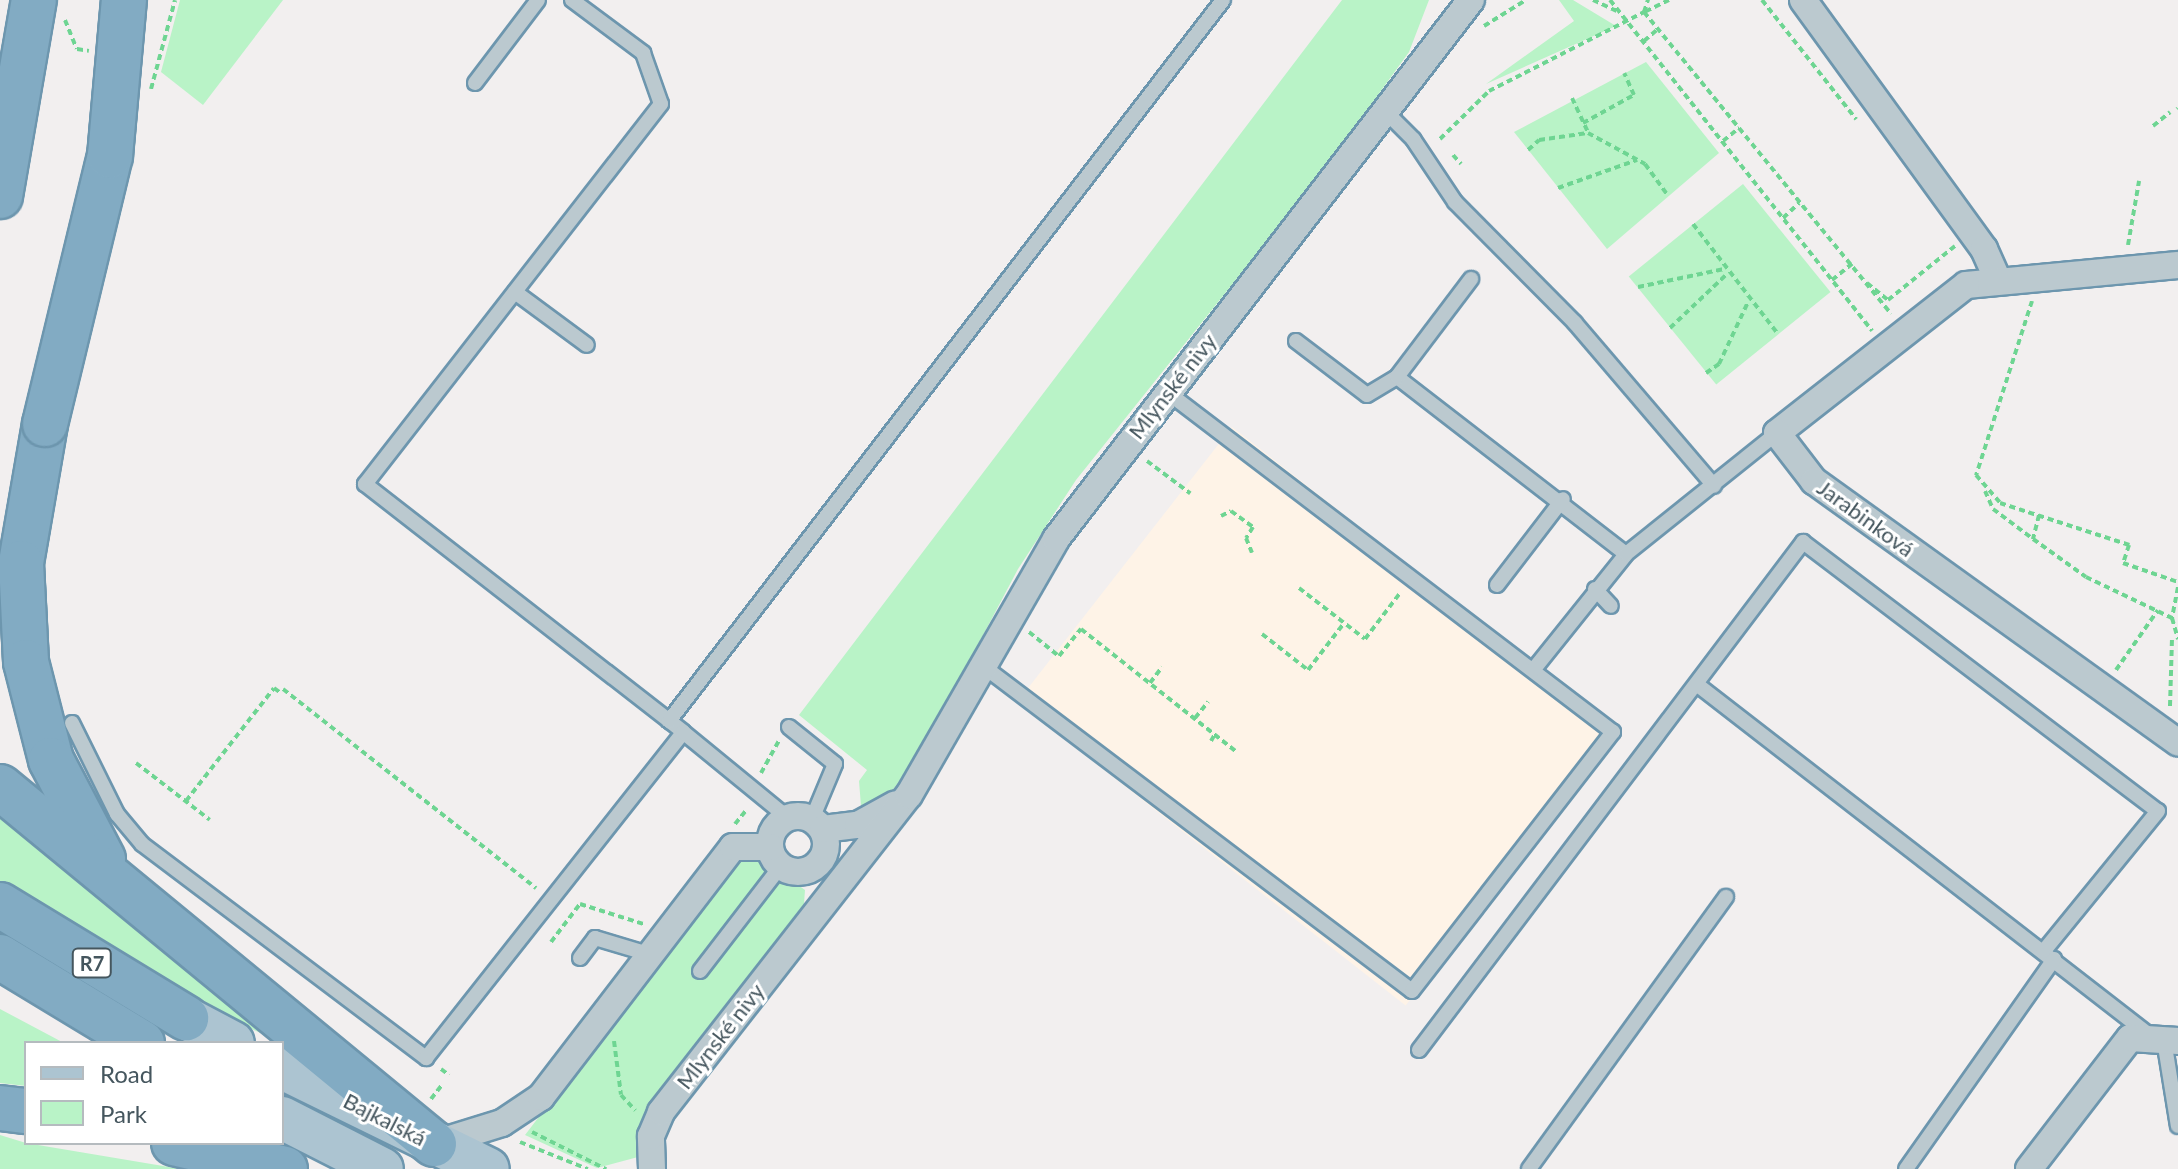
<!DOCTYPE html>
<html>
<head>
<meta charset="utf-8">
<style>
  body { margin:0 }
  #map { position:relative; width:2178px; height:1169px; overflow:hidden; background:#f2efef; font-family:Lato,sans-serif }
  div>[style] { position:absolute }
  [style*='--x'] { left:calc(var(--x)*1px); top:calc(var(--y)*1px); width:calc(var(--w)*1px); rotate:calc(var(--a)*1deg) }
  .commercial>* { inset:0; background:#fef3e7; transform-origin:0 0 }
  .green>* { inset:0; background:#b9f3c7; transform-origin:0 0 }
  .path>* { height:4px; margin-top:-2px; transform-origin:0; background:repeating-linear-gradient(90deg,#6ed592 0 6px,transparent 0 10px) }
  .roads { filter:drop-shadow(2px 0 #6d96ae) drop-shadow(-2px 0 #6d96ae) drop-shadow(0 2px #6d96ae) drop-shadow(0 -2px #6d96ae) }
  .lane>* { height:14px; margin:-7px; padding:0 7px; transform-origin:7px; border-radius:7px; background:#bbc9cf }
  .street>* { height:26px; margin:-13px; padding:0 13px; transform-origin:13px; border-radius:13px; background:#bbc9cf }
  .street>.ring { margin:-13px; padding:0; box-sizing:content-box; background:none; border:26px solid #bbc9cf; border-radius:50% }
  .primary>* { height:42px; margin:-21px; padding:0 21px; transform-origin:21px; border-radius:21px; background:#acc4d1 }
  .highway>* { height:44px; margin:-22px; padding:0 22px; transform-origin:22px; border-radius:22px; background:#82abc3 }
  .bridges { filter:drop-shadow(2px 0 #6d96ae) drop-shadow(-2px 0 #6d96ae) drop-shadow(0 2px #6d96ae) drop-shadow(0 -2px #6d96ae) }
  .highway-bridge>* { height:44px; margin:-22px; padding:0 22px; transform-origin:22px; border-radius:22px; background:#82abc3 }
  span { translate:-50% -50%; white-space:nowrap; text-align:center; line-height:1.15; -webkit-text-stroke:6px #fff; paint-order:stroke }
  .shield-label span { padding:2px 6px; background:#fff; border:2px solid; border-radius:6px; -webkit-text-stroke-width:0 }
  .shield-label { font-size:20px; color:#45565e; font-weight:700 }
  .street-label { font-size:22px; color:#45565e }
  .legend { position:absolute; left:24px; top:1041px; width:260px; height:104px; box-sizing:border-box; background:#fff; border:2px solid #b5bbbf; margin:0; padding:10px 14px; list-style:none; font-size:24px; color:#45565e }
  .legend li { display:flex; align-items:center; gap:16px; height:40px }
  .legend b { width:40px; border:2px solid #b5bbbf }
</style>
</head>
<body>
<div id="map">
  <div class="commercial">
    <div style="left:1232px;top:427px;width:493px;height:349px;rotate:38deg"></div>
  </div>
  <div class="green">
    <div style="clip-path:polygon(180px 0,283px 0,203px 105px,161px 72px)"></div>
    <div style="clip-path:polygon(1342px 0,1429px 0,1409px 52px,1326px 167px,1076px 480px,1018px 569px,917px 760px,886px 798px,861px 806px,859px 781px,867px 770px,799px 715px)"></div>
    <div style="clip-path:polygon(1559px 0,1573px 0,1616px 26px,1486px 84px,1574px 21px)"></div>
    <div style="clip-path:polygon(1646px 62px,1719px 153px,1607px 249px,1514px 132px)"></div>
    <div style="left:1743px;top:184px;width:139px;height:147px;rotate:51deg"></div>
    <div style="clip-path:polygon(0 808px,282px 1043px,166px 989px,0 883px)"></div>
    <div style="clip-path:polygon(739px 856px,761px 859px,805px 890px,804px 904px,651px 1105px,638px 1157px,597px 1168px,525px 1135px)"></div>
    <div style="clip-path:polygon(0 1009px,64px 1043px,26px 1043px,26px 1086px,0 1083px)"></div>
    <div style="clip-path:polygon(0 1135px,26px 1143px,181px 1169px,0 1169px)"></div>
  </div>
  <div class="path">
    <div style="--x:1593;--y:0;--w:29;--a:25"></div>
    <div style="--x:1610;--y:0;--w:422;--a:51.6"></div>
    <div style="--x:1669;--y:0;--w:28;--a:154"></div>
    <div style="--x:1644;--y:12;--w:390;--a:50.7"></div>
    <div style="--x:1762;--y:0;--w:152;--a:51.7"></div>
    <div style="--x:65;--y:20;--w:31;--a:68"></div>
    <div style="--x:77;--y:49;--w:12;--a:9"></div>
    <div style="--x:1484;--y:26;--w:49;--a:-31.8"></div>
    <div style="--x:1644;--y:41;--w:18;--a:-41"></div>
    <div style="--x:151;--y:89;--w:92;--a:-74.9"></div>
    <div style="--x:1572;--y:98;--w:38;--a:65"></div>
    <div style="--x:2177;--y:109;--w:1;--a:-45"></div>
    <div style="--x:1583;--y:123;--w:58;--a:-28.8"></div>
    <div style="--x:1634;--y:95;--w:24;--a:-114"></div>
    <div style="--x:2153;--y:126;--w:22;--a:-39"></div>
    <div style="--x:1440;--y:139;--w:69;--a:-44.4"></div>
    <div style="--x:1489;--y:91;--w:174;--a:-27"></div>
    <div style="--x:1644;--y:12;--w:13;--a:-72"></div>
    <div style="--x:1723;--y:141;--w:21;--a:-39"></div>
    <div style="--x:1528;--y:150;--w:15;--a:-42"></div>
    <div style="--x:1539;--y:140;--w:49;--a:-8.1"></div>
    <div style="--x:1588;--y:133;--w:65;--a:28.5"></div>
    <div style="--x:1645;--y:164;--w:37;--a:54"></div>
    <div style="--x:1453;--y:155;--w:12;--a:48"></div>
    <div style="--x:1558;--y:188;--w:84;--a:-19.5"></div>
    <div style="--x:1783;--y:218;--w:22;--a:-43"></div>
    <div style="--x:1693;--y:224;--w:139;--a:52.3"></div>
    <div style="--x:2128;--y:245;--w:65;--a:-80.2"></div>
    <div style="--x:1832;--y:280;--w:26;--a:-39"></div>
    <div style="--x:1867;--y:283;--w:27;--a:39"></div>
    <div style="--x:1888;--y:300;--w:86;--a:-38.9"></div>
    <div style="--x:1638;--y:287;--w:88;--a:-11.8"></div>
    <div style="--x:2032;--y:301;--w:183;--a:107.8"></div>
    <div style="--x:1976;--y:475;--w:37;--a:49"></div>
    <div style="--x:2000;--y:503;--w:136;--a:18"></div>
    <div style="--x:2129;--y:545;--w:19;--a:108"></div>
    <div style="--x:2123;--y:563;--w:58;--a:19.1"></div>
    <div style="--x:1670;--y:328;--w:79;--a:-43.5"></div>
    <div style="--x:1706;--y:373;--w:16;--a:-35"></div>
    <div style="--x:1719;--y:364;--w:68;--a:-64.9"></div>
    <div style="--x:1147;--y:461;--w:54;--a:36.7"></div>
    <div style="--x:1985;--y:491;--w:20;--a:66"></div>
    <div style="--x:1993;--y:509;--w:50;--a:36.9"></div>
    <div style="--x:2039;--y:515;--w:25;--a:104"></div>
    <div style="--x:2033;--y:539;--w:65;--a:35.6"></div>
    <div style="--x:2086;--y:577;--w:95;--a:25.5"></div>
    <div style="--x:1221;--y:516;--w:11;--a:-27"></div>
    <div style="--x:1231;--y:511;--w:27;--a:36"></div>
    <div style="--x:1253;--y:527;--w:13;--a:122"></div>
    <div style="--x:1246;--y:538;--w:16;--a:68"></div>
    <div style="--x:2178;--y:587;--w:32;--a:101"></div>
    <div style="--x:2172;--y:618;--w:22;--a:74"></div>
    <div style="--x:1299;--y:588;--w:83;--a:37.7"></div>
    <div style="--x:1365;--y:639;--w:58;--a:-52.7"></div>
    <div style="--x:1029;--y:632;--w:38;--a:39"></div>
    <div style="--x:1059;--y:656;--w:35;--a:-51"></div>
    <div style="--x:1081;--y:629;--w:199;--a:38.3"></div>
    <div style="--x:1262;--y:634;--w:58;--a:38"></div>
    <div style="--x:1308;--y:670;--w:59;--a:-52.5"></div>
    <div style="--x:2116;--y:670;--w:73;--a:-55"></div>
    <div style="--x:1150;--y:683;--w:20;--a:-53"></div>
    <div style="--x:283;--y:689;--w:322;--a:38.2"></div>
    <div style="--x:2170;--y:706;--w:69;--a:-88.3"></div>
    <div style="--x:1195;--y:718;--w:21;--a:-51"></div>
    <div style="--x:1211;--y:741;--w:8;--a:-60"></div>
    <div style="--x:136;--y:763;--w:93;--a:37.6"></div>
    <div style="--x:761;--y:773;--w:38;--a:-61"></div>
    <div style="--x:186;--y:801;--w:143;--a:-52.1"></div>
    <div style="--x:274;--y:688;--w:9;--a:36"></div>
    <div style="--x:735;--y:824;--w:19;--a:-51"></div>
    <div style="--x:551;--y:942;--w:48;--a:-52.7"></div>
    <div style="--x:580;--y:904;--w:67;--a:17.4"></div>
    <div style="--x:614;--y:1041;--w:54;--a:82.6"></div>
    <div style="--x:621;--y:1095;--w:21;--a:47"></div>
    <div style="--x:441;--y:1069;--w:10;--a:37"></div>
    <div style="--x:431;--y:1099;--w:18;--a:-52"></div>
    <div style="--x:532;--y:1132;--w:83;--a:26.6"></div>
    <div style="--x:520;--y:1142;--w:73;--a:21.7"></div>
  </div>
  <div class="roads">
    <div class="lane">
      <div style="--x:572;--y:0;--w:89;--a:36.7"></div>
      <div style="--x:643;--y:53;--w:54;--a:70.6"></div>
      <div style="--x:661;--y:104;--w:482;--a:127.9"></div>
      <div style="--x:365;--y:484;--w:403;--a:37.9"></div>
      <div style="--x:475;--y:83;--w:104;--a:-52.8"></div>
      <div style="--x:1385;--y:111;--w:40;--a:45"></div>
      <div style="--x:1413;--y:139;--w:76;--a:56.3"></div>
      <div style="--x:1455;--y:202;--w:170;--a:45.2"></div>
      <div style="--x:1575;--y:323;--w:214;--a:49.5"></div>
      <div style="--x:515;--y:292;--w:89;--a:36.4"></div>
      <div style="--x:1296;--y:341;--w:89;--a:37.3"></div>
      <div style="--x:1367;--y:395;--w:35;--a:-31"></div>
      <div style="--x:1397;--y:377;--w:289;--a:37.7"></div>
      <div style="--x:1397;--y:377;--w:123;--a:-52.9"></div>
      <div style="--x:1497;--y:585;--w:108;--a:-52.5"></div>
      <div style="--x:1595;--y:589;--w:23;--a:47"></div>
      <div style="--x:983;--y:666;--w:538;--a:37.15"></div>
      <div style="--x:1412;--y:991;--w:328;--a:-52.2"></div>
      <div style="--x:1613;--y:732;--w:561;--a:-142.68"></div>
      <div style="--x:1534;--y:669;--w:147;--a:-51.3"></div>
      <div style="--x:1626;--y:554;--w:193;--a:-38.7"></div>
      <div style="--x:1699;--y:686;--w:573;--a:37.77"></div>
      <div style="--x:669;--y:721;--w:909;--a:-52.46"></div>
      <div style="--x:72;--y:723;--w:102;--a:63.7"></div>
      <div style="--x:117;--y:814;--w:39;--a:50"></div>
      <div style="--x:142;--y:844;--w:356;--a:37"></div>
      <div style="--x:426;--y:1058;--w:415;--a:-51.7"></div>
      <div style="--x:683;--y:732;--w:136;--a:39.3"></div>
      <div style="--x:789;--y:727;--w:59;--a:38.8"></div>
      <div style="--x:835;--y:764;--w:60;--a:112.7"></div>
      <div style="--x:580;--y:958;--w:25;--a:-53"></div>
      <div style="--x:595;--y:938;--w:59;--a:16.6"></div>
      <div style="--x:700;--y:971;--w:133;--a:-52.4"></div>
      <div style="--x:2164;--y:1040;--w:87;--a:80.8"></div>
      <div style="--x:1419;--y:1050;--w:637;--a:-52.91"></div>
      <div style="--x:1803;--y:542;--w:445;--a:37.2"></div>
      <div style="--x:2158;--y:811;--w:181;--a:129.2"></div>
      <div style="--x:1529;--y:1169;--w:336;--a:-54.1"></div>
      <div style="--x:1906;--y:1169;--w:257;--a:-54.8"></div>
    </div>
    <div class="street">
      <div style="--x:1803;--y:0;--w:308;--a:54"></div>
      <div style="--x:1984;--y:249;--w:34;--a:66"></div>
      <div style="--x:2178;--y:265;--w:213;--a:174.6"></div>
      <div style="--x:1966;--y:285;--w:240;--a:141.9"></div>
      <div style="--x:1777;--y:433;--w:61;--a:52.4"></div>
      <div style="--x:1814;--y:481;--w:448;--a:35.7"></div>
      <div class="ring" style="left:770px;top:816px;width:30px;height:30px"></div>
      <div style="--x:823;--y:829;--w:35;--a:-7"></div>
      <div style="--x:858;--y:825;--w:43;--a:-28.9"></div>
      <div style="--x:434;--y:1144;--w:71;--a:-17.2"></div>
      <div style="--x:502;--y:1123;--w:47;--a:-33.7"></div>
      <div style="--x:541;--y:1097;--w:315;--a:-52.5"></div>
      <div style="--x:733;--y:847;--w:37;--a:0"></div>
      <div style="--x:652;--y:1169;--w:33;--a:-92"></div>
      <div style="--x:651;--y:1136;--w:26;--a:-67"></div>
      <div style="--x:661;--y:1112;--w:402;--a:-52"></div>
      <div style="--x:909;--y:795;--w:295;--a:-60.1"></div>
      <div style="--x:1056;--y:539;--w:680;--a:-52.41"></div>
      <div style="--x:2029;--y:1169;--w:165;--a:-52.4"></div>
      <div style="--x:2130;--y:1038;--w:48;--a:3.6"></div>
    </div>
    <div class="primary">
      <div style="--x:186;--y:1018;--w:53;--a:28"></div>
      <div style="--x:282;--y:1068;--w:229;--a:26.1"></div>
      <div style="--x:282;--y:1118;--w:112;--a:27"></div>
    </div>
    <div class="highway">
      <div style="--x:45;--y:424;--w:141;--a:99.8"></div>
      <div style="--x:21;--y:563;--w:99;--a:87.1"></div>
      <div style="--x:26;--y:662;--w:101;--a:75.7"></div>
      <div style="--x:51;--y:760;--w:112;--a:62.3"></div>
      <div style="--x:0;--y:787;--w:562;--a:39.44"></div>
      <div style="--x:0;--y:905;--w:218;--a:31.3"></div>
      <div style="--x:0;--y:957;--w:166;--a:31.2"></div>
      <div style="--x:0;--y:1108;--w:26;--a:7"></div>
      <div style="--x:174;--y:1143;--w:114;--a:13.2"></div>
    </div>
  </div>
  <div class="bridges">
    <div class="highway-bridge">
      <div style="--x:0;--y:196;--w:199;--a:-80.2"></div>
      <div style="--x:45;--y:424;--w:276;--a:-76.4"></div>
      <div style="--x:110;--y:156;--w:157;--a:-84.9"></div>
    </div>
  </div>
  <div class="shield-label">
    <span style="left:92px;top:963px">R7</span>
  </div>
  <div class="street-label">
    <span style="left:1172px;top:386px;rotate:-52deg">Mlynské nivy</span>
    <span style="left:1866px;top:518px;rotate:36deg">Jarabinková</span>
    <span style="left:720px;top:1036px;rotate:-52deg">Mlynské nivy</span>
    <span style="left:385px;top:1119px;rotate:27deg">Bajkalská</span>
  </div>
  <ul class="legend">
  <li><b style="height:10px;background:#acc4d1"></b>Road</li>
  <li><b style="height:22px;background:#b9f3c7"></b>Park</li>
  </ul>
</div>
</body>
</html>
